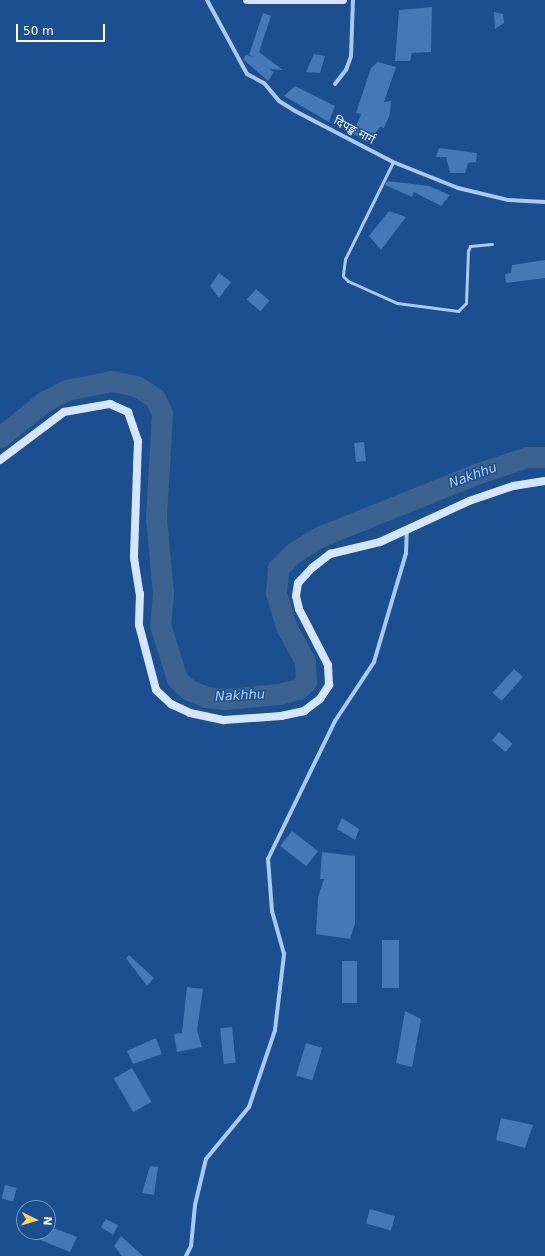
<!DOCTYPE html>
<html>
<head>
<meta charset="utf-8">
<style>
  body { margin:0 }
  #map { position:relative; width:545px; height:1256px; overflow:hidden; background:#1b4f8f; font-family:"DejaVu Sans","Noto Sans Devanagari",sans-serif }
  div>[style] { position:absolute }
  [style*='--x'] { left:calc(var(--x)*1px); top:calc(var(--y)*1px); width:calc(var(--w)*1px); rotate:calc(var(--a)*1deg) }
  .river>* { height:21px; margin:-10.5px; padding:0 10.5px; transform-origin:10.5px; border-radius:10.5px; background:#3c6290 }
  .building>* { inset:0; background:#4478b7; transform-origin:0 0 }
  .lane>* { height:3px; margin:-1.5px; padding:0 1.5px; transform-origin:1.5px; border-radius:1.5px; background:#a9c9ee }
  .street>* { height:4px; margin:-2px; padding:0 2px; transform-origin:2px; border-radius:2px; background:#a9c9ee }
  .secondary>* { height:8px; margin:-4px; padding:0 4px; transform-origin:4px; border-radius:4px; background:#d6e6fa }
  span { translate:-50% -50%; white-space:nowrap; text-align:center; line-height:1.15; -webkit-text-stroke:3px #1b4f8f; paint-order:stroke }
  .street-label { font-size:12px; color:#fff }
  .water-label { font-size:13px; color:#b5d3f5; font-style:italic }
  .north { position:absolute; left:16px; top:1200px; width:40px; height:40px; box-sizing:border-box; background:#1b4f8f; border:1px solid #7695bc; border-radius:50%; rotate:95deg; font-size:11px; font-weight:700; line-height:16px; text-align:center; color:#fff }
  .north::after { content:''; display:block; margin:auto; width:14px; height:18px; background:#ffd166; clip-path:polygon(50% 0,100% 100%,50% 72%,0 100%) }
  .scale { position:absolute; left:16px; top:24px; width:89px; height:18px; box-sizing:border-box; border:2px solid #fff; border-top:0; padding-left:5px; font-size:12px; line-height:14px; white-space:nowrap; color:#fff; -webkit-text-stroke:3px #1b4f8f; paint-order:stroke }
</style>
</head>
<body>
<div id="map">
  <div class="river">
    <div style="--x:0;--y:437;--w:58;--a:-38.7"></div>
    <div style="--x:45;--y:401;--w:25;--a:-27"></div>
    <div style="--x:67;--y:390;--w:45;--a:-11.6"></div>
    <div style="--x:111;--y:381;--w:25;--a:11"></div>
    <div style="--x:136;--y:386;--w:22;--a:32"></div>
    <div style="--x:155;--y:398;--w:17;--a:65"></div>
    <div style="--x:162;--y:413;--w:105;--a:93.3"></div>
    <div style="--x:156;--y:518;--w:75;--a:84.7"></div>
    <div style="--x:163;--y:593;--w:32;--a:95"></div>
    <div style="--x:160;--y:625;--w:57;--a:72.5"></div>
    <div style="--x:177;--y:679;--w:16;--a:43"></div>
    <div style="--x:189;--y:690;--w:18;--a:22"></div>
    <div style="--x:206;--y:697;--w:20;--a:6"></div>
    <div style="--x:226;--y:699;--w:53;--a:-5.4"></div>
    <div style="--x:279;--y:694;--w:20;--a:-15"></div>
    <div style="--x:298;--y:689;--w:11;--a:-41"></div>
    <div style="--x:306;--y:682;--w:21;--a:-93"></div>
    <div style="--x:305;--y:661;--w:37;--a:-119"></div>
    <div style="--x:287;--y:629;--w:39;--a:-107"></div>
    <div style="--x:276;--y:592;--w:24;--a:-85"></div>
    <div style="--x:278;--y:568;--w:21;--a:-45"></div>
    <div style="--x:293;--y:553;--w:31;--a:-32"></div>
    <div style="--x:319;--y:537;--w:169;--a:-21.9"></div>
    <div style="--x:476;--y:474;--w:54;--a:-18.4"></div>
    <div style="--x:527;--y:457;--w:18;--a:0"></div>
  </div>
  <div class="building">
    <div style="clip-path:polygon(432px 7px,431px 52px,412px 53px,410px 61px,395px 61px,399px 10px)"></div>
    <div style="clip-path:polygon(494px 12px,503px 14px,504px 23px,495px 29px)"></div>
    <div style="clip-path:polygon(263px 13px,271px 16px,259px 52px,283px 70px,269px 69px,274px 72px,268px 81px,243px 59px,246px 55px,254px 57px,249px 55px)"></div>
    <div style="clip-path:polygon(314px 54px,325px 56px,320px 73px,306px 72px)"></div>
    <div style="clip-path:polygon(378px 62px,396px 67px,384px 102px,391px 101px,390px 114px,384px 128px,380px 127px,368px 142px,353px 134px,361px 114px,356px 113px,371px 68px)"></div>
    <div style="clip-path:polygon(295px 86px,335px 106px,329px 122px,284px 96px)"></div>
    <div style="clip-path:polygon(439px 148px,477px 153px,476px 162px,468px 163px,465px 173px,450px 173px,446px 157px,436px 157px)"></div>
    <div style="clip-path:polygon(387px 181px,429px 186px,450px 195px,441px 206px,414px 192px,412px 197px,385px 185px)"></div>
    <div style="clip-path:polygon(389px 211px,406px 217px,381px 250px,369px 236px)"></div>
    <div style="clip-path:polygon(545px 260px,545px 278px,506px 283px,505px 274px,511px 273px,512px 265px)"></div>
    <div style="clip-path:polygon(219px 273px,231px 282px,219px 298px,210px 286px)"></div>
    <div style="left:256px;top:289px;width:18px;height:14px;rotate:41deg"></div>
    <div style="left:364px;top:442px;width:19px;height:10px;rotate:84deg"></div>
    <div style="left:514px;top:669px;width:12px;height:32px;rotate:42deg"></div>
    <div style="left:499px;top:732px;width:18px;height:11px;rotate:41deg"></div>
    <div style="clip-path:polygon(342px 818px,359px 829px,355px 840px,337px 829px)"></div>
    <div style="left:292px;top:831px;width:33px;height:19px;rotate:38deg"></div>
    <div style="clip-path:polygon(322px 852px,355px 856px,355px 924px,350px 939px,316px 934px,318px 897px,324px 879px,320px 879px)"></div>
    <div style="left:382px;top:940px;width:17px;height:48px"></div>
    <div style="clip-path:polygon(129px 955px,154px 978px,147px 986px,126px 958px)"></div>
    <div style="left:357px;top:961px;width:42px;height:15px;rotate:90deg"></div>
    <div style="clip-path:polygon(187px 987px,203px 989px,197px 1030px,202px 1047px,177px 1052px,174px 1034px,182px 1033px)"></div>
    <div style="clip-path:polygon(405px 1011px,421px 1019px,412px 1067px,396px 1063px)"></div>
    <div style="left:232px;top:1027px;width:36px;height:12px;rotate:84deg"></div>
    <div style="clip-path:polygon(156px 1038px,162px 1054px,133px 1064px,127px 1051px)"></div>
    <div style="left:306px;top:1043px;width:17px;height:34px;rotate:17deg"></div>
    <div style="left:132px;top:1068px;width:39px;height:21px;rotate:60deg"></div>
    <div style="clip-path:polygon(501px 1118px,533px 1125px,525px 1148px,496px 1140px)"></div>
    <div style="clip-path:polygon(150px 1166px,158px 1167px,154px 1195px,142px 1193px)"></div>
    <div style="left:5px;top:1185px;width:12px;height:14px;rotate:14deg"></div>
    <div style="left:370px;top:1209px;width:26px;height:15px;rotate:16deg"></div>
    <div style="clip-path:polygon(106px 1219px,118px 1225px,113px 1235px,101px 1227px)"></div>
    <div style="clip-path:polygon(48px 1226px,77px 1237px,70px 1252px,21px 1232px,48px 1232px)"></div>
    <div style="clip-path:polygon(121px 1236px,143px 1256px,122px 1256px,114px 1246px)"></div>
  </div>
  <div class="lane">
    <div style="--x:393;--y:162;--w:108;--a:116.3"></div>
    <div style="--x:345;--y:259;--w:17;--a:97"></div>
    <div style="--x:343;--y:276;--w:7;--a:45"></div>
    <div style="--x:348;--y:281;--w:54;--a:24.2"></div>
    <div style="--x:397;--y:303;--w:62;--a:7.5"></div>
    <div style="--x:458;--y:311;--w:11;--a:-45"></div>
    <div style="--x:466;--y:303;--w:52;--a:-87.8"></div>
    <div style="--x:468;--y:251;--w:5;--a:-68"></div>
    <div style="--x:470;--y:246;--w:22;--a:-5"></div>
  </div>
  <div class="street">
    <div style="--x:207;--y:0;--w:84;--a:61.6"></div>
    <div style="--x:247;--y:74;--w:19;--a:28"></div>
    <div style="--x:264;--y:83;--w:23;--a:50"></div>
    <div style="--x:279;--y:101;--w:19;--a:32"></div>
    <div style="--x:295;--y:111;--w:110;--a:27.5"></div>
    <div style="--x:393;--y:162;--w:70;--a:21.8"></div>
    <div style="--x:458;--y:188;--w:51;--a:13.5"></div>
    <div style="--x:508;--y:200;--w:37;--a:3"></div>
    <div style="--x:335;--y:84;--w:18;--a:-52"></div>
    <div style="--x:346;--y:70;--w:15;--a:-70"></div>
    <div style="--x:351;--y:56;--w:56;--a:-88"></div>
    <div style="--x:186;--y:1256;--w:11;--a:-63"></div>
    <div style="--x:191;--y:1246;--w:41;--a:-84.4"></div>
    <div style="--x:195;--y:1205;--w:47;--a:-76.6"></div>
    <div style="--x:206;--y:1159;--w:67;--a:-50.4"></div>
    <div style="--x:249;--y:1107;--w:81;--a:-71.3"></div>
    <div style="--x:275;--y:1030;--w:77;--a:-83.2"></div>
    <div style="--x:284;--y:954;--w:45;--a:-105.6"></div>
    <div style="--x:272;--y:911;--w:52;--a:-94.4"></div>
    <div style="--x:268;--y:859;--w:153;--a:-64.1"></div>
    <div style="--x:335;--y:721;--w:71;--a:-56.5"></div>
    <div style="--x:374;--y:662;--w:114;--a:-73.6"></div>
    <div style="--x:406;--y:553;--w:24;--a:-88"></div>
  </div>
  <div class="secondary">
    <div style="--x:247;--y:0;--w:96;--a:0"></div>
    <div style="--x:0;--y:460;--w:80;--a:-36.9"></div>
    <div style="--x:64;--y:412;--w:47;--a:-9.9"></div>
    <div style="--x:110;--y:404;--w:20;--a:24"></div>
    <div style="--x:128;--y:412;--w:31;--a:71"></div>
    <div style="--x:138;--y:441;--w:117;--a:92"></div>
    <div style="--x:134;--y:558;--w:36;--a:81"></div>
    <div style="--x:140;--y:594;--w:31;--a:92"></div>
    <div style="--x:139;--y:625;--w:67;--a:75.3"></div>
    <div style="--x:156;--y:690;--w:21;--a:43"></div>
    <div style="--x:171;--y:704;--w:21;--a:25"></div>
    <div style="--x:190;--y:713;--w:35;--a:12"></div>
    <div style="--x:224;--y:720;--w:57;--a:-4"></div>
    <div style="--x:281;--y:716;--w:24;--a:-12"></div>
    <div style="--x:304;--y:711;--w:20;--a:-37"></div>
    <div style="--x:320;--y:699;--w:17;--a:-57"></div>
    <div style="--x:329;--y:685;--w:20;--a:-93"></div>
    <div style="--x:328;--y:665;--w:63;--a:-117.4"></div>
    <div style="--x:299;--y:609;--w:13;--a:-103"></div>
    <div style="--x:296;--y:596;--w:13;--a:-81"></div>
    <div style="--x:298;--y:583;--w:21;--a:-47"></div>
    <div style="--x:312;--y:568;--w:23;--a:-38"></div>
    <div style="--x:330;--y:554;--w:51;--a:-13.5"></div>
    <div style="--x:380;--y:542;--w:98;--a:-24.7"></div>
    <div style="--x:469;--y:501;--w:46;--a:-18.8"></div>
    <div style="--x:513;--y:486;--w:32;--a:-9"></div>
  </div>
  <div class="street-label">
    <span style="left:354px;top:131px;rotate:28deg">दिपङ्ख मार्ग</span>
  </div>
  <div class="water-label">
    <span style="left:473px;top:476px;rotate:-20deg">Nakhhu</span>
    <span style="left:240px;top:696px;rotate:-3deg">Nakhhu</span>
  </div>
  <div class="north">N</div>
  <div class="scale">50 m</div>
</div>
</body>
</html>
